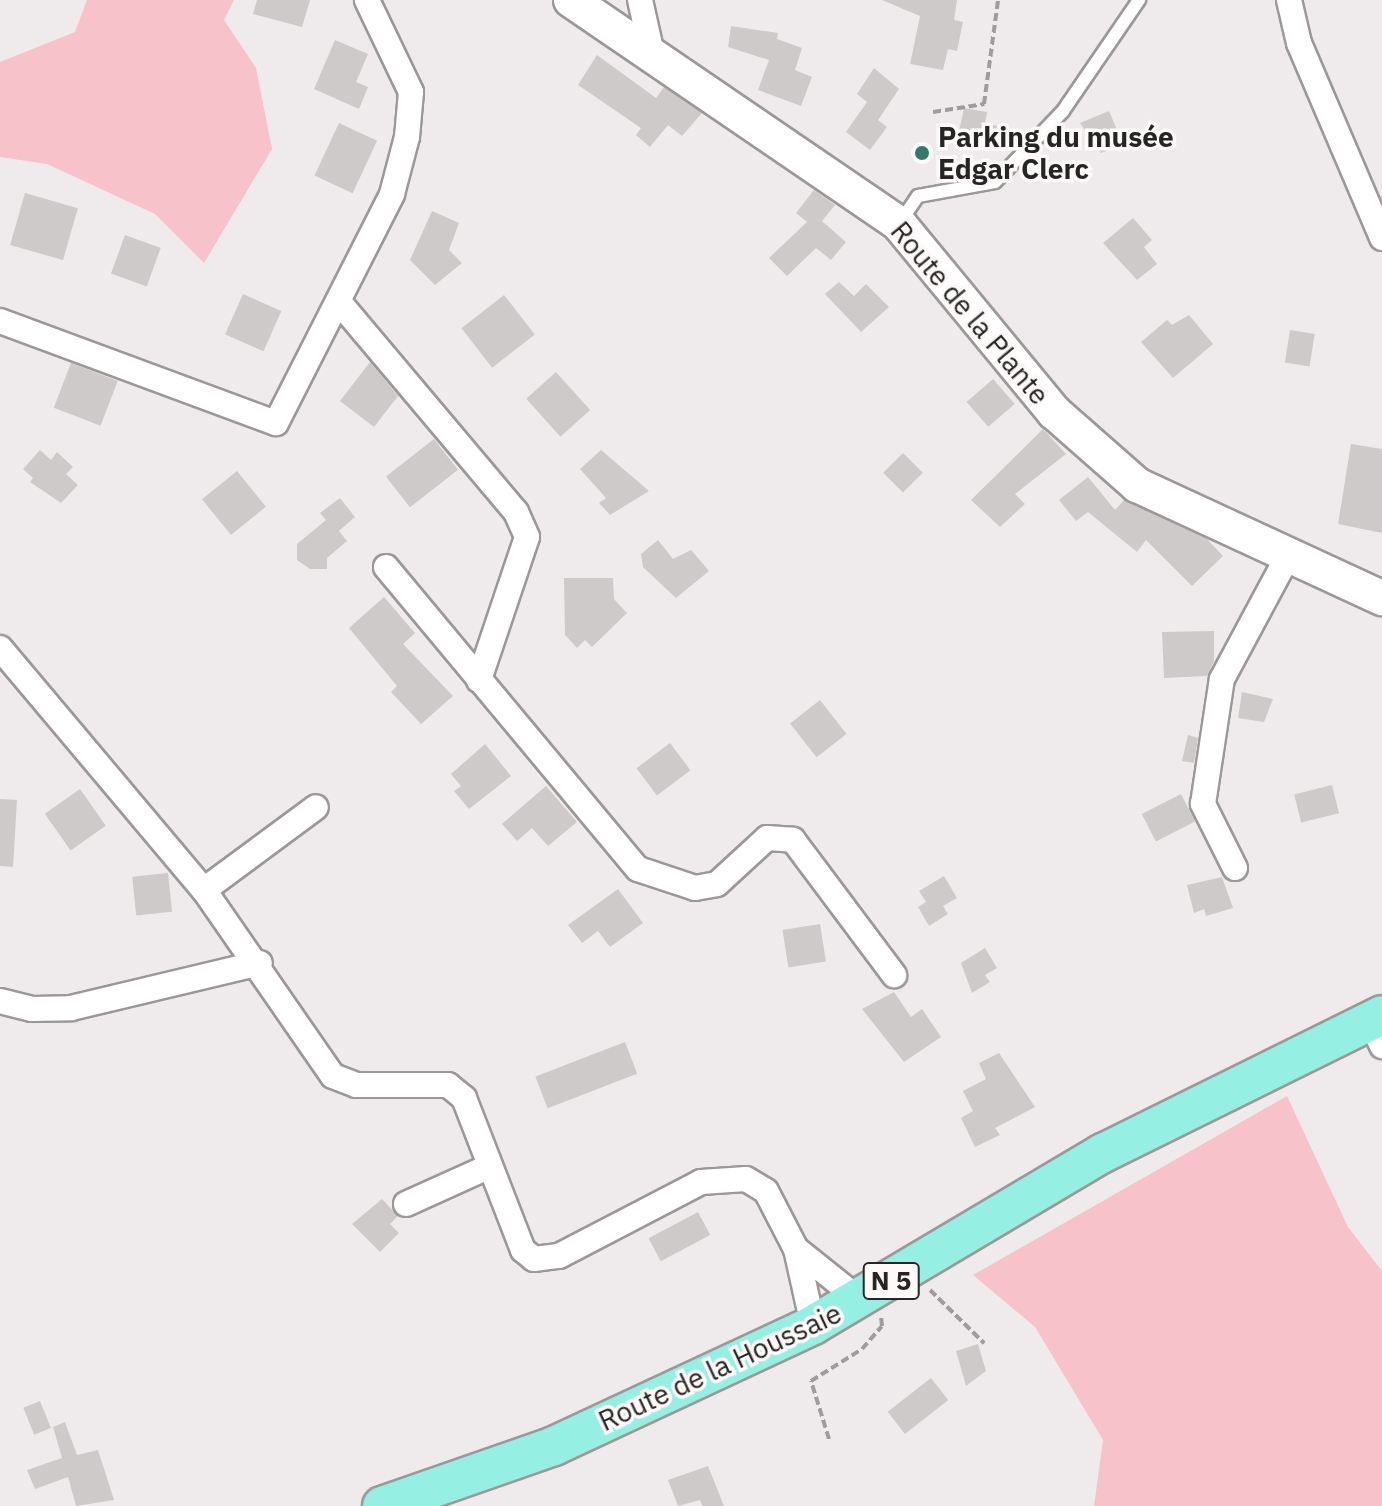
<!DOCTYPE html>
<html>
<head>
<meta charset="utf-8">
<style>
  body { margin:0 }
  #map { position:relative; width:1382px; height:1506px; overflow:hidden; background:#efebec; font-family:"IBM Plex Sans",sans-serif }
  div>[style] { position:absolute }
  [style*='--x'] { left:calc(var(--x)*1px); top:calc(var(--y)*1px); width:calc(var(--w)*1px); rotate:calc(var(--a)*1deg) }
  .green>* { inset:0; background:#f7c2c9 }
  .building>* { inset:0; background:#cecaca; transform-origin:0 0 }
  .path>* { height:4px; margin-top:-2px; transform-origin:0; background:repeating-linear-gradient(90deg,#9f9c9d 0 8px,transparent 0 12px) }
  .roads { filter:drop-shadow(2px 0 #9c9898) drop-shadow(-2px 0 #9c9898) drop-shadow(0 2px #9c9898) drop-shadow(0 -2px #9c9898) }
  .service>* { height:12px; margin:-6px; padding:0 6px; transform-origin:6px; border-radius:6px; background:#fff }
  .minor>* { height:24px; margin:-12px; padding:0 12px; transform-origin:12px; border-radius:12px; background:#fff }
  .secondary>* { height:34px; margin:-17px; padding:0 17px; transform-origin:17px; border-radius:17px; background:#fff }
  .primary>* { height:38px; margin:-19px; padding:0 19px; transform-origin:19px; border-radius:19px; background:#95efe3 }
  .dots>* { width:22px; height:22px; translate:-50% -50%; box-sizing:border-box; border:4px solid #fdf9f9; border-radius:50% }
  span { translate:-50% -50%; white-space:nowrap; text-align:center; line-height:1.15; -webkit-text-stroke:7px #fdf9f9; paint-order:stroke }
  .shield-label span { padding:2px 6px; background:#fdf9f9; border:2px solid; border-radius:6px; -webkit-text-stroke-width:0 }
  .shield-label { font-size:26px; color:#262525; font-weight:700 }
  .poi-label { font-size:28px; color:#262525; font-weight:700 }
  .left { translate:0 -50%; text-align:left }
  .street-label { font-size:28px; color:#262525 }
</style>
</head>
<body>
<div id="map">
  <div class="green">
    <div style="clip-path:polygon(87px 0,234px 0,224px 20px,256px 68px,272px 149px,204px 263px,155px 214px,47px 164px,0 157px,0 62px,75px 32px)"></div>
    <div style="clip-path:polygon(1287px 1096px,1348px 1227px,1382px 1271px,1382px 1506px,1094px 1506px,1103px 1440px,1035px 1327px,973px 1275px)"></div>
  </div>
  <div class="building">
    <div style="clip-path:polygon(257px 0,310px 0,302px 27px,253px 14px)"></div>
    <div style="clip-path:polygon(882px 0,957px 0,954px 20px,963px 22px,957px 51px,948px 49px,943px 70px,910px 64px,920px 16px)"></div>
    <div style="clip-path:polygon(731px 26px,778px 33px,777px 39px,802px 48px,795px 70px,812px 77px,801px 106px,758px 90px,769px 60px,728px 47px)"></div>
    <div style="clip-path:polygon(335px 40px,368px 54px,356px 82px,368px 87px,359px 109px,314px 89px)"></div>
    <div style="clip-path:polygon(597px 55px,656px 98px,664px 87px,702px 113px,682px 136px,668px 125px,650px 147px,636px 135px,641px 128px,578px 85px)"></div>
    <div style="clip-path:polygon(874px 68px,899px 89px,878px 120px,887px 127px,870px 150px,846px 132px,867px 102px,857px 94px)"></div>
    <div style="clip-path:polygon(964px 108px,987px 112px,985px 123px,997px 126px,994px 141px,958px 136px)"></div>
    <div style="clip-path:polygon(1109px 111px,1123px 144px,1101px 153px,1080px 123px)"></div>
    <div style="left:339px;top:123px;width:42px;height:58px;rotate:25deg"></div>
    <div style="clip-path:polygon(814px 190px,835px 205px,822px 221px,846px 242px,831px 260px,816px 248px,787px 276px,769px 258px,807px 222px,796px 213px)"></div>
    <div style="left:25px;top:193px;width:55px;height:54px;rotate:16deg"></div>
    <div style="clip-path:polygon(432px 211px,459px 223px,449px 250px,462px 263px,435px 285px,410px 260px)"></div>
    <div style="clip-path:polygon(1133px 218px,1152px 240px,1144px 247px,1157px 264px,1137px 280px,1103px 243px)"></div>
    <div style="left:125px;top:235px;width:38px;height:41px;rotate:20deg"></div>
    <div style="clip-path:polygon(839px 282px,854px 296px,866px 284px,889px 307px,861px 332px,825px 294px)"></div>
    <div style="left:243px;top:294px;width:42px;height:44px;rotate:24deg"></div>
    <div style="left:504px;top:295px;width:50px;height:54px;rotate:52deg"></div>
    <div style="clip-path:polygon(1189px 315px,1213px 344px,1173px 378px,1141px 342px,1167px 320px,1172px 325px)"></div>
    <div style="left:1290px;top:330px;width:25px;height:33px;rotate:9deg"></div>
    <div style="clip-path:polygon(370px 362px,398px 396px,374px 427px,340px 401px)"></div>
    <div style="left:71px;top:363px;width:50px;height:48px;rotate:21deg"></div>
    <div style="left:556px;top:372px;width:51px;height:40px;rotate:48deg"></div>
    <div style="left:993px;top:379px;width:33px;height:35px;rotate:49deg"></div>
    <div style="clip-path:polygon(1043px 429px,1066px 454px,1015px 494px,1025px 504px,1000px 527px,971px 500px)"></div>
    <div style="left:434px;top:439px;width:39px;height:61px;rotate:52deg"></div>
    <div style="clip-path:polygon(1351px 444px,1382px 449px,1382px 533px,1338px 524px)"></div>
    <div style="clip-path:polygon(40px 450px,51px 460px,57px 452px,73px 467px,66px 474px,78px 485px,61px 503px,30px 482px,33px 478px,23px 469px)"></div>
    <div style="clip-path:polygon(601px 450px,649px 491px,610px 515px,599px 503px,606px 498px,580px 469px)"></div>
    <div style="left:903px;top:453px;width:28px;height:28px;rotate:45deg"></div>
    <div style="left:237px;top:471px;width:46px;height:45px;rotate:51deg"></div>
    <div style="clip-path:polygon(1088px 477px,1115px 510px,1124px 500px,1207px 539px,1223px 556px,1192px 586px,1146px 540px,1137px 552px,1088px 512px,1076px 521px,1059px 500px)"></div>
    <div style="clip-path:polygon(340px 498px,355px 517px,339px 531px,347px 541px,327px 558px,327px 569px,310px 569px,297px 560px,297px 544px,326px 520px,320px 513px)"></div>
    <div style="clip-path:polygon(658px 540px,673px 559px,691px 550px,709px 571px,676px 598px,643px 567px,641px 554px)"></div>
    <div style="clip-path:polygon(564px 578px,613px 578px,614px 599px,627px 613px,592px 647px,585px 640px,577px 648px,565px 635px)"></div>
    <div style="clip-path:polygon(384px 597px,415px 633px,403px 644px,453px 696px,421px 724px,391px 692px,397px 686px,349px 628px)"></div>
    <div style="clip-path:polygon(1214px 631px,1214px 661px,1207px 676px,1164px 678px,1162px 632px)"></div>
    <div style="clip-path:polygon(1242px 692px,1273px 699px,1264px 722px,1238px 718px)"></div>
    <div style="left:820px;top:700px;width:43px;height:38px;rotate:52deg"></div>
    <div style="clip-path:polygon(1188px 735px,1198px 738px,1194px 763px,1182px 761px)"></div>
    <div style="left:670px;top:743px;width:34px;height:42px;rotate:53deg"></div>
    <div style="clip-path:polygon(485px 744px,511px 776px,469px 809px,454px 791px,461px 786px,451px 774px)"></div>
    <div style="left:1332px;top:785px;width:29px;height:39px;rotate:76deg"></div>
    <div style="clip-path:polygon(546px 786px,577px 822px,548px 846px,532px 828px,517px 841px,502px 824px)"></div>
    <div style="left:80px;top:789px;width:45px;height:43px;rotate:55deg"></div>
    <div style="left:1181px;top:794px;width:31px;height:44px;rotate:63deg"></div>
    <div style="clip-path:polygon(0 799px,17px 800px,13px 867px,0 866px)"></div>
    <div style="left:168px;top:873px;width:39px;height:36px;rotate:84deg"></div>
    <div style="clip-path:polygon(944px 876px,957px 898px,943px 906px,948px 914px,929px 926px,918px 907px,926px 902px,919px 891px)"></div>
    <div style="clip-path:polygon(1222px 877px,1233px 908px,1206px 916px,1204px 909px,1194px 913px,1187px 885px)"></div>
    <div style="clip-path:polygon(618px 889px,643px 923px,610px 947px,598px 931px,582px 943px,568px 925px)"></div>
    <div style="left:820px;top:924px;width:38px;height:38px;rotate:81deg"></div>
    <div style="clip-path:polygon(985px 948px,997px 968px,985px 975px,990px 982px,972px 993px,961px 963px)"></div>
    <div style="clip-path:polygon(894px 992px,911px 1017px,922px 1009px,941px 1037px,904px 1062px,862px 1009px)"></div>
    <div style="left:625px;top:1042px;width:34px;height:96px;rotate:69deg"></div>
    <div style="clip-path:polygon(999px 1053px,1035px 1107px,995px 1128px,1000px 1135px,975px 1147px,961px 1118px,973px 1111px,963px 1091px,986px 1079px,979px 1063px)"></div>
    <div style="clip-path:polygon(382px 1199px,398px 1216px,390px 1224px,399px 1233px,380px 1252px,352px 1224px)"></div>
    <div style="left:698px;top:1212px;width:26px;height:56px;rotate:62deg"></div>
    <div style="clip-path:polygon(978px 1344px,986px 1371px,966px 1386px,956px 1351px)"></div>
    <div style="left:931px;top:1378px;width:28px;height:55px;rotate:52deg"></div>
    <div style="left:40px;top:1401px;width:29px;height:18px;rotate:68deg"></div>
    <div style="clip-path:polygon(65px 1422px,77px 1455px,98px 1450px,114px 1500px,76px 1506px,68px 1477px,35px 1489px,27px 1470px,62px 1458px,53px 1427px)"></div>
    <div style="clip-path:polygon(708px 1466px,724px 1506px,702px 1506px,700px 1500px,678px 1506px,668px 1480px)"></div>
  </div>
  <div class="path">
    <div style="--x:933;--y:112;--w:52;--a:-8.9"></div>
    <div style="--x:984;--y:104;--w:105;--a:-82.3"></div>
    <div style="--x:930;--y:1290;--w:76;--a:44.5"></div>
    <div style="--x:829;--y:1439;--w:61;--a:-107.2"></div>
    <div style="--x:811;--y:1381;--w:60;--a:-32.1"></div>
    <div style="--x:862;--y:1349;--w:30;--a:-49"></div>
    <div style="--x:882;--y:1326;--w:9;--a:-96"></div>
  </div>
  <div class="roads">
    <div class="service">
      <div style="--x:901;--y:221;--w:30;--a:-56"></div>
      <div style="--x:918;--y:196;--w:78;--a:-10.3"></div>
      <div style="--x:995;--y:182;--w:98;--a:-46.2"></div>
      <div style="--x:1063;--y:111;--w:135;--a:-55.6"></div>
    </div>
    <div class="minor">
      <div style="--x:640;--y:0;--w:59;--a:77.4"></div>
      <div style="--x:1289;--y:0;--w:44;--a:76.9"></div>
      <div style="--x:1299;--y:43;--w:212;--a:66.9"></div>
      <div style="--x:339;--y:302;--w:275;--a:49.9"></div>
      <div style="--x:516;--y:512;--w:27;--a:66"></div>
      <div style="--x:527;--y:537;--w:151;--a:108.6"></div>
      <div style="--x:0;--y:321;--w:294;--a:20.3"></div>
      <div style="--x:276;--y:423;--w:257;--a:-63.1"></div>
      <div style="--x:392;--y:194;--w:59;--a:-75.3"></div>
      <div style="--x:407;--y:137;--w:45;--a:-84.9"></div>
      <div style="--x:411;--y:92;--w:102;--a:-115.6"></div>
      <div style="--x:386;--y:567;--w:393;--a:50.2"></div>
      <div style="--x:638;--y:869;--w:60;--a:18.4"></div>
      <div style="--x:695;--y:888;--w:22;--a:-10"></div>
      <div style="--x:717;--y:884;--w:68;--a:-42.6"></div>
      <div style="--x:767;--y:838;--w:26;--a:4"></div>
      <div style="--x:793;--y:840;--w:169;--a:53.2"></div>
      <div style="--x:0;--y:648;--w:317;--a:49.9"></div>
      <div style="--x:204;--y:890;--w:226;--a:55.3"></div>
      <div style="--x:333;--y:1076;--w:25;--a:21"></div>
      <div style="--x:356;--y:1085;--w:92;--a:0"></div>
      <div style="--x:448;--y:1085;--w:21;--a:39"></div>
      <div style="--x:464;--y:1098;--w:163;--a:68.8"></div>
      <div style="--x:523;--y:1250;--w:14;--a:39"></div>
      <div style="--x:534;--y:1259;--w:25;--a:-7"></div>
      <div style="--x:559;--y:1256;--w:160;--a:-27.5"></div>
      <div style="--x:701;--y:1182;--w:45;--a:-3.8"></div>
      <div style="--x:746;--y:1179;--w:23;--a:31"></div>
      <div style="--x:766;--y:1191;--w:65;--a:62.7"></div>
      <div style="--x:796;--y:1249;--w:78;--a:77.4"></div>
      <div style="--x:1235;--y:868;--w:72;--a:-116.6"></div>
      <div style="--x:1203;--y:804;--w:126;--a:-81.4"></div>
      <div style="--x:1222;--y:679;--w:137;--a:-61.8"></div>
      <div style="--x:204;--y:890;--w:139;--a:-36.5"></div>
      <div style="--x:0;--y:1001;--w:33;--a:14"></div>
      <div style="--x:32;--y:1009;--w:39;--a:-1"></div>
      <div style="--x:71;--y:1008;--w:194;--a:-13.4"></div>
      <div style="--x:1370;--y:1021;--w:28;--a:64"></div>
      <div style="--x:406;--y:1204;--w:92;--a:-24.3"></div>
      <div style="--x:796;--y:1249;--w:82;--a:38.6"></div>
    </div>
    <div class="secondary">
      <div style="--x:571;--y:0;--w:397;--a:34.3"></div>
      <div style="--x:899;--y:224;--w:244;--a:50.5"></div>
      <div style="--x:1054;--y:412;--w:111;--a:41.3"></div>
      <div style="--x:1137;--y:485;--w:270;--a:24.8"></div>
    </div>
    <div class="primary">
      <div style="--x:382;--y:1506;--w:182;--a:-19.2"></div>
      <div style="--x:554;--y:1446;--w:286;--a:-25"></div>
      <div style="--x:813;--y:1325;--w:337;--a:-30.7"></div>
      <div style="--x:1103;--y:1153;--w:311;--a:-26.3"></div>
    </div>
  </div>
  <div class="dots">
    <div style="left:922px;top:153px;background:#33796e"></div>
  </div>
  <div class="shield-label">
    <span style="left:891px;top:1281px">N 5</span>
  </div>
  <div class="poi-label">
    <span class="left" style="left:938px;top:153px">Parking du musée<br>Edgar Clerc</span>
  </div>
  <div class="street-label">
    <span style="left:970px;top:313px;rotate:50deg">Route de la Plante</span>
    <span style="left:720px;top:1367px;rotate:-25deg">Route de la Houssaie</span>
  </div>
</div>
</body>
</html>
